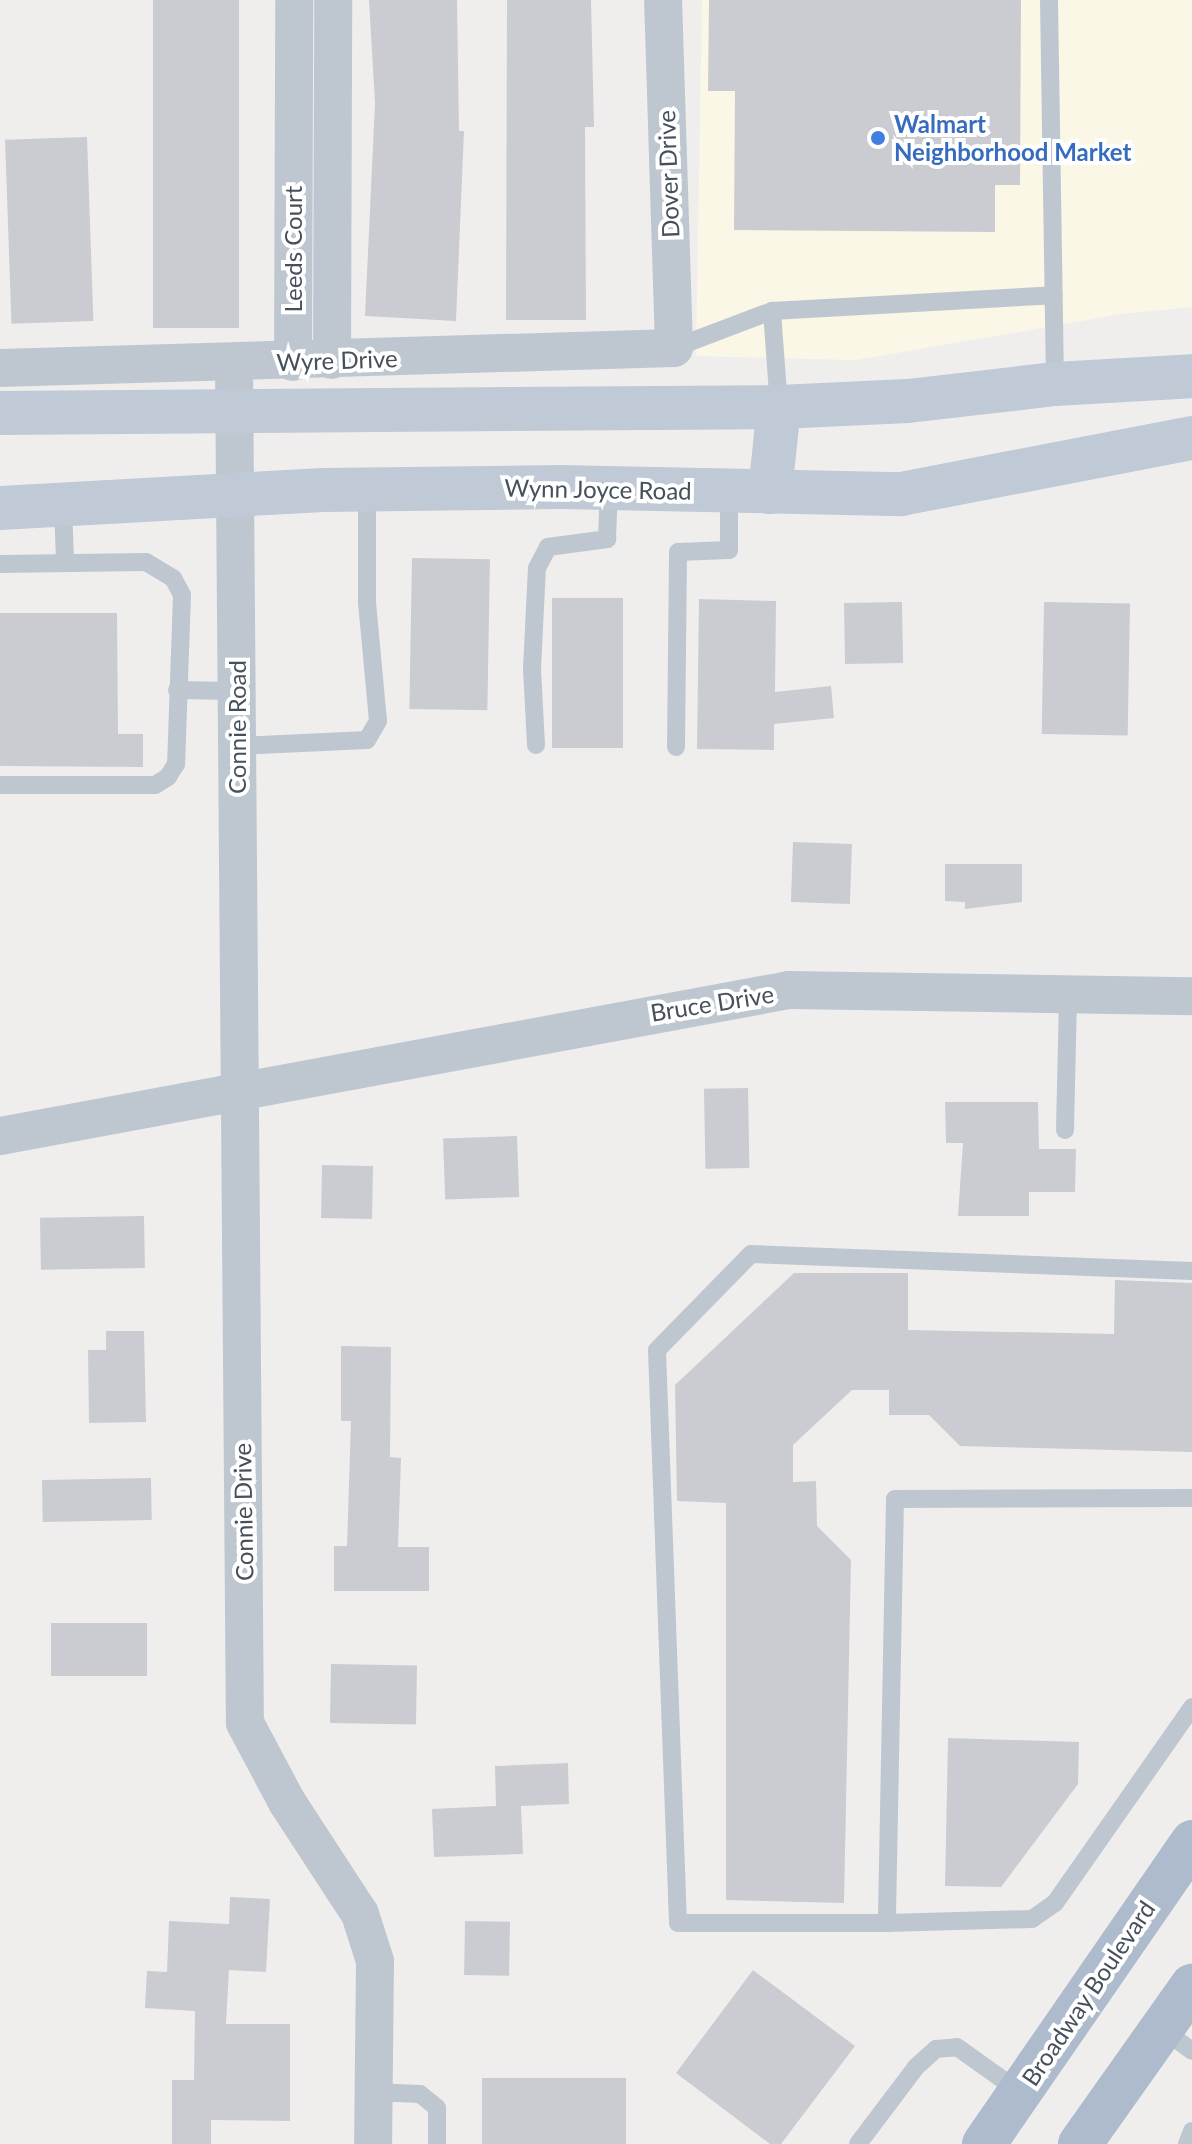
<!DOCTYPE html>
<html>
<head>
<meta charset="utf-8">
<style>
  body { margin:0 }
  #map { position:relative; width:1192px; height:2144px; overflow:hidden; background:#f0eeed; font-family:Lato,sans-serif }
  div>[style] { position:absolute }
  [style*='--x'] { left:calc(var(--x)*1px); top:calc(var(--y)*1px); width:calc(var(--w)*1px); rotate:calc(var(--a)*1deg) }
  .commercial>* { inset:0; background:#fbf7e6 }
  .building>* { inset:0; background:#caccd2; transform-origin:0 0 }
  .lane>* { height:18px; margin:-9px; padding:0 9px; transform-origin:9px; border-radius:9px; background:#bec7d0 }
  .street>* { height:38px; margin:-19px; padding:0 19px; transform-origin:19px; border-radius:19px; background:#bec7d0 }
  .secondary>* { height:44px; margin:-22px; padding:0 22px; transform-origin:22px; border-radius:22px; background:#c0c9d6 }
  .primary>* { height:44px; margin:-22px; padding:0 22px; transform-origin:22px; border-radius:22px; background:#adbbcc }
  .dots>* { width:22px; height:22px; translate:-50% -50%; box-sizing:border-box; border:4px solid #fff; border-radius:50% }
  span { translate:-50% -50%; white-space:nowrap; text-align:center; line-height:1.15; -webkit-text-stroke:8px #fff; paint-order:stroke }
  .shop-label { font-size:24px; color:#366cbe; font-weight:700 }
  .left { translate:0 -50%; text-align:left }
  .street-label { font-size:24px; color:#46505b }
</style>
</head>
<body>
<div id="map">
  <div class="commercial">
    <div style="clip-path:polygon(702px 0,1192px 0,1192px 307px,1121px 314px,856px 360px,696px 356px)"></div>
  </div>
  <div class="building">
    <div style="left:153px;top:0;width:86px;height:328px"></div>
    <div style="clip-path:polygon(369px 0,457px 0,459px 131px,464px 131px,456px 321px,365px 316px,375px 103px)"></div>
    <div style="clip-path:polygon(507px 0,591px 0,594px 127px,585px 127px,586px 320px,506px 320px)"></div>
    <div style="clip-path:polygon(709px 0,1021px 0,1020px 185px,995px 185px,995px 232px,734px 230px,735px 91px,708px 91px)"></div>
    <div style="left:87px;top:137px;width:184px;height:82px;rotate:88deg"></div>
    <div style="left:412px;top:558px;width:78px;height:151px;rotate:1deg"></div>
    <div style="left:552px;top:598px;width:71px;height:150px"></div>
    <div style="clip-path:polygon(699px 599px,776px 601px,775px 692px,831px 686px,834px 718px,774px 724px,774px 750px,697px 749px)"></div>
    <div style="left:902px;top:602px;width:61px;height:58px;rotate:89deg"></div>
    <div style="left:1044px;top:602px;width:86px;height:132px;rotate:1deg"></div>
    <div style="clip-path:polygon(0 613px,117px 613px,118px 734px,143px 734px,143px 767px,0 766px)"></div>
    <div style="left:793px;top:842px;width:59px;height:60px;rotate:2deg"></div>
    <div style="clip-path:polygon(945px 864px,1022px 864px,1022px 902px,965px 909px,965px 902px,945px 901px)"></div>
    <div style="left:748px;top:1088px;width:80px;height:44px;rotate:89deg"></div>
    <div style="clip-path:polygon(945px 1102px,1038px 1102px,1039px 1149px,1076px 1149px,1075px 1192px,1029px 1192px,1029px 1216px,958px 1216px,963px 1143px,946px 1143px)"></div>
    <div style="left:517px;top:1136px;width:61px;height:74px;rotate:88deg"></div>
    <div style="left:322px;top:1165px;width:51px;height:53px;rotate:1deg"></div>
    <div style="left:144px;top:1216px;width:52px;height:104px;rotate:89deg"></div>
    <div style="clip-path:polygon(794px 1273px,908px 1273px,908px 1330px,1114px 1334px,1115px 1280px,1192px 1283px,1192px 1452px,960px 1446px,929px 1415px,889px 1415px,889px 1390px,852px 1390px,793px 1445px,793px 1482px,816px 1481px,817px 1526px,851px 1560px,844px 1903px,726px 1900px,726px 1503px,677px 1501px,675px 1385px)"></div>
    <div style="clip-path:polygon(106px 1331px,144px 1331px,146px 1422px,89px 1423px,88px 1350px,106px 1350px)"></div>
    <div style="clip-path:polygon(341px 1346px,391px 1347px,390px 1457px,401px 1458px,398px 1547px,429px 1547px,429px 1591px,334px 1591px,334px 1546px,347px 1546px,351px 1421px,341px 1421px)"></div>
    <div style="left:151px;top:1478px;width:42px;height:109px;rotate:89deg"></div>
    <div style="left:51px;top:1623px;width:96px;height:53px"></div>
    <div style="left:331px;top:1664px;width:86px;height:59px;rotate:1deg"></div>
    <div style="clip-path:polygon(948px 1738px,1079px 1742px,1078px 1784px,1001px 1887px,945px 1886px)"></div>
    <div style="clip-path:polygon(568px 1763px,569px 1804px,521px 1806px,523px 1854px,434px 1857px,432px 1809px,496px 1806px,495px 1766px)"></div>
    <div style="clip-path:polygon(230px 1897px,270px 1899px,266px 1972px,229px 1970px,226px 2024px,290px 2024px,290px 2121px,211px 2120px,211px 2144px,172px 2144px,172px 2080px,194px 2080px,195px 2011px,145px 2008px,147px 1971px,167px 1972px,169px 1921px,229px 1924px)"></div>
    <div style="left:465px;top:1921px;width:45px;height:54px;rotate:1deg"></div>
    <div style="clip-path:polygon(753px 1970px,855px 2046px,781px 2144px,770px 2144px,676px 2073px)"></div>
    <div style="left:626px;top:2078px;width:66px;height:144px;rotate:90deg"></div>
  </div>
  <div class="lane">
    <div style="--x:1049;--y:0;--w:384;--a:89.1"></div>
    <div style="--x:674;--y:348;--w:105;--a:-20.7"></div>
    <div style="--x:779;--y:407;--w:96;--a:-94.2"></div>
    <div style="--x:772;--y:311;--w:282;--a:-3.2"></div>
    <div style="--x:63;--y:506;--w:54;--a:87.9"></div>
    <div style="--x:0;--y:564;--w:146;--a:-0.8"></div>
    <div style="--x:146;--y:562;--w:31;--a:31"></div>
    <div style="--x:173;--y:578;--w:19;--a:62"></div>
    <div style="--x:182;--y:595;--w:169;--a:92"></div>
    <div style="--x:176;--y:764;--w:15;--a:122"></div>
    <div style="--x:168;--y:777;--w:15;--a:148"></div>
    <div style="--x:155;--y:785;--w:155;--a:180"></div>
    <div style="--x:177;--y:690;--w:60;--a:1"></div>
    <div style="--x:536;--y:745;--w:76;--a:-93"></div>
    <div style="--x:532;--y:669;--w:101;--a:-87.2"></div>
    <div style="--x:537;--y:568;--w:24;--a:-62"></div>
    <div style="--x:548;--y:547;--w:60;--a:-7.7"></div>
    <div style="--x:607;--y:539;--w:51;--a:-87.8"></div>
    <div style="--x:237;--y:746;--w:130;--a:-2.6"></div>
    <div style="--x:367;--y:740;--w:22;--a:-60"></div>
    <div style="--x:378;--y:721;--w:119;--a:-95.3"></div>
    <div style="--x:367;--y:603;--w:114;--a:-90"></div>
    <div style="--x:676;--y:747;--w:195;--a:-89.4"></div>
    <div style="--x:678;--y:552;--w:51;--a:-2.2"></div>
    <div style="--x:729;--y:550;--w:58;--a:-90"></div>
    <div style="--x:1065;--y:1130;--w:137;--a:-88.7"></div>
    <div style="--x:1192;--y:1498;--w:297;--a:179.8"></div>
    <div style="--x:895;--y:1499;--w:424;--a:91.1"></div>
    <div style="--x:887;--y:1923;--w:145;--a:-1.6"></div>
    <div style="--x:1032;--y:1919;--w:28;--a:-35"></div>
    <div style="--x:1055;--y:1903;--w:239;--a:-55"></div>
    <div style="--x:887;--y:1923;--w:209;--a:180"></div>
    <div style="--x:678;--y:1923;--w:573;--a:-92.1"></div>
    <div style="--x:657;--y:1350;--w:134;--a:-45.6"></div>
    <div style="--x:751;--y:1254;--w:441;--a:2.2"></div>
    <div style="--x:1162;--y:2029;--w:37;--a:36"></div>
    <div style="--x:372;--y:2092;--w:48;--a:2.4"></div>
    <div style="--x:420;--y:2094;--w:22;--a:39"></div>
    <div style="--x:437;--y:2108;--w:36;--a:90"></div>
    <div style="--x:858;--y:2144;--w:96;--a:-53"></div>
    <div style="--x:916;--y:2067;--w:27;--a:-42"></div>
    <div style="--x:936;--y:2049;--w:21;--a:-5"></div>
    <div style="--x:957;--y:2047;--w:77;--a:35.5"></div>
    <div style="--x:1187;--y:2144;--w:14;--a:-69"></div>
  </div>
  <div class="street">
    <div style="--x:332;--y:360;--w:360;--a:-89.8"></div>
    <div style="--x:293;--y:362;--w:362;--a:-89.8"></div>
    <div style="--x:234;--y:365;--w:1358;--a:89.54"></div>
    <div style="--x:245;--y:1723;--w:89;--a:62"></div>
    <div style="--x:287;--y:1802;--w:134;--a:56.9"></div>
    <div style="--x:360;--y:1914;--w:49;--a:72.3"></div>
    <div style="--x:375;--y:1961;--w:183;--a:90.6"></div>
    <div style="--x:0;--y:368;--w:674;--a:-1.7"></div>
    <div style="--x:674;--y:348;--w:348;--a:-91.8"></div>
    <div style="--x:0;--y:1136;--w:802;--a:-10.48"></div>
    <div style="--x:789;--y:990;--w:403;--a:0.9"></div>
  </div>
  <div class="secondary">
    <div style="--x:0;--y:413;--w:779;--a:-0.44"></div>
    <div style="--x:779;--y:407;--w:129;--a:-2.7"></div>
    <div style="--x:908;--y:401;--w:148;--a:-6.6"></div>
    <div style="--x:1055;--y:384;--w:137;--a:-3.3"></div>
    <div style="--x:770;--y:492;--w:85;--a:-84"></div>
    <div style="--x:0;--y:508;--w:324;--a:-3.2"></div>
    <div style="--x:324;--y:490;--w:236;--a:-0.7"></div>
    <div style="--x:560;--y:487;--w:341;--a:1.2"></div>
    <div style="--x:901;--y:494;--w:296;--a:-10.9"></div>
  </div>
  <div class="primary">
    <div style="--x:984;--y:2144;--w:367;--a:-55.4"></div>
    <div style="--x:1080;--y:2144;--w:194;--a:-54.7"></div>
  </div>
  <div class="dots">
    <div style="left:878px;top:138px;background:#3f7fe0"></div>
  </div>
  <div class="shop-label">
    <span class="left" style="left:894px;top:138px">Walmart<br>Neighborhood Market</span>
  </div>
  <div class="street-label">
    <span style="left:668px;top:174px;rotate:-92deg">Dover Drive</span>
    <span style="left:293px;top:249px;rotate:-90deg">Leeds Court</span>
    <span style="left:337px;top:360px;rotate:-2deg">Wyre Drive</span>
    <span style="left:598px;top:489px;rotate:1deg">Wynn Joyce Road</span>
    <span style="left:237px;top:727px;rotate:-90deg">Connie Road</span>
    <span style="left:712px;top:1003px;rotate:-9deg">Bruce Drive</span>
    <span style="left:243px;top:1512px;rotate:-91deg">Connie Drive</span>
    <span style="left:1088px;top:1993px;rotate:-56deg">Broadway Boulevard</span>
  </div>
</div>
</body>
</html>
